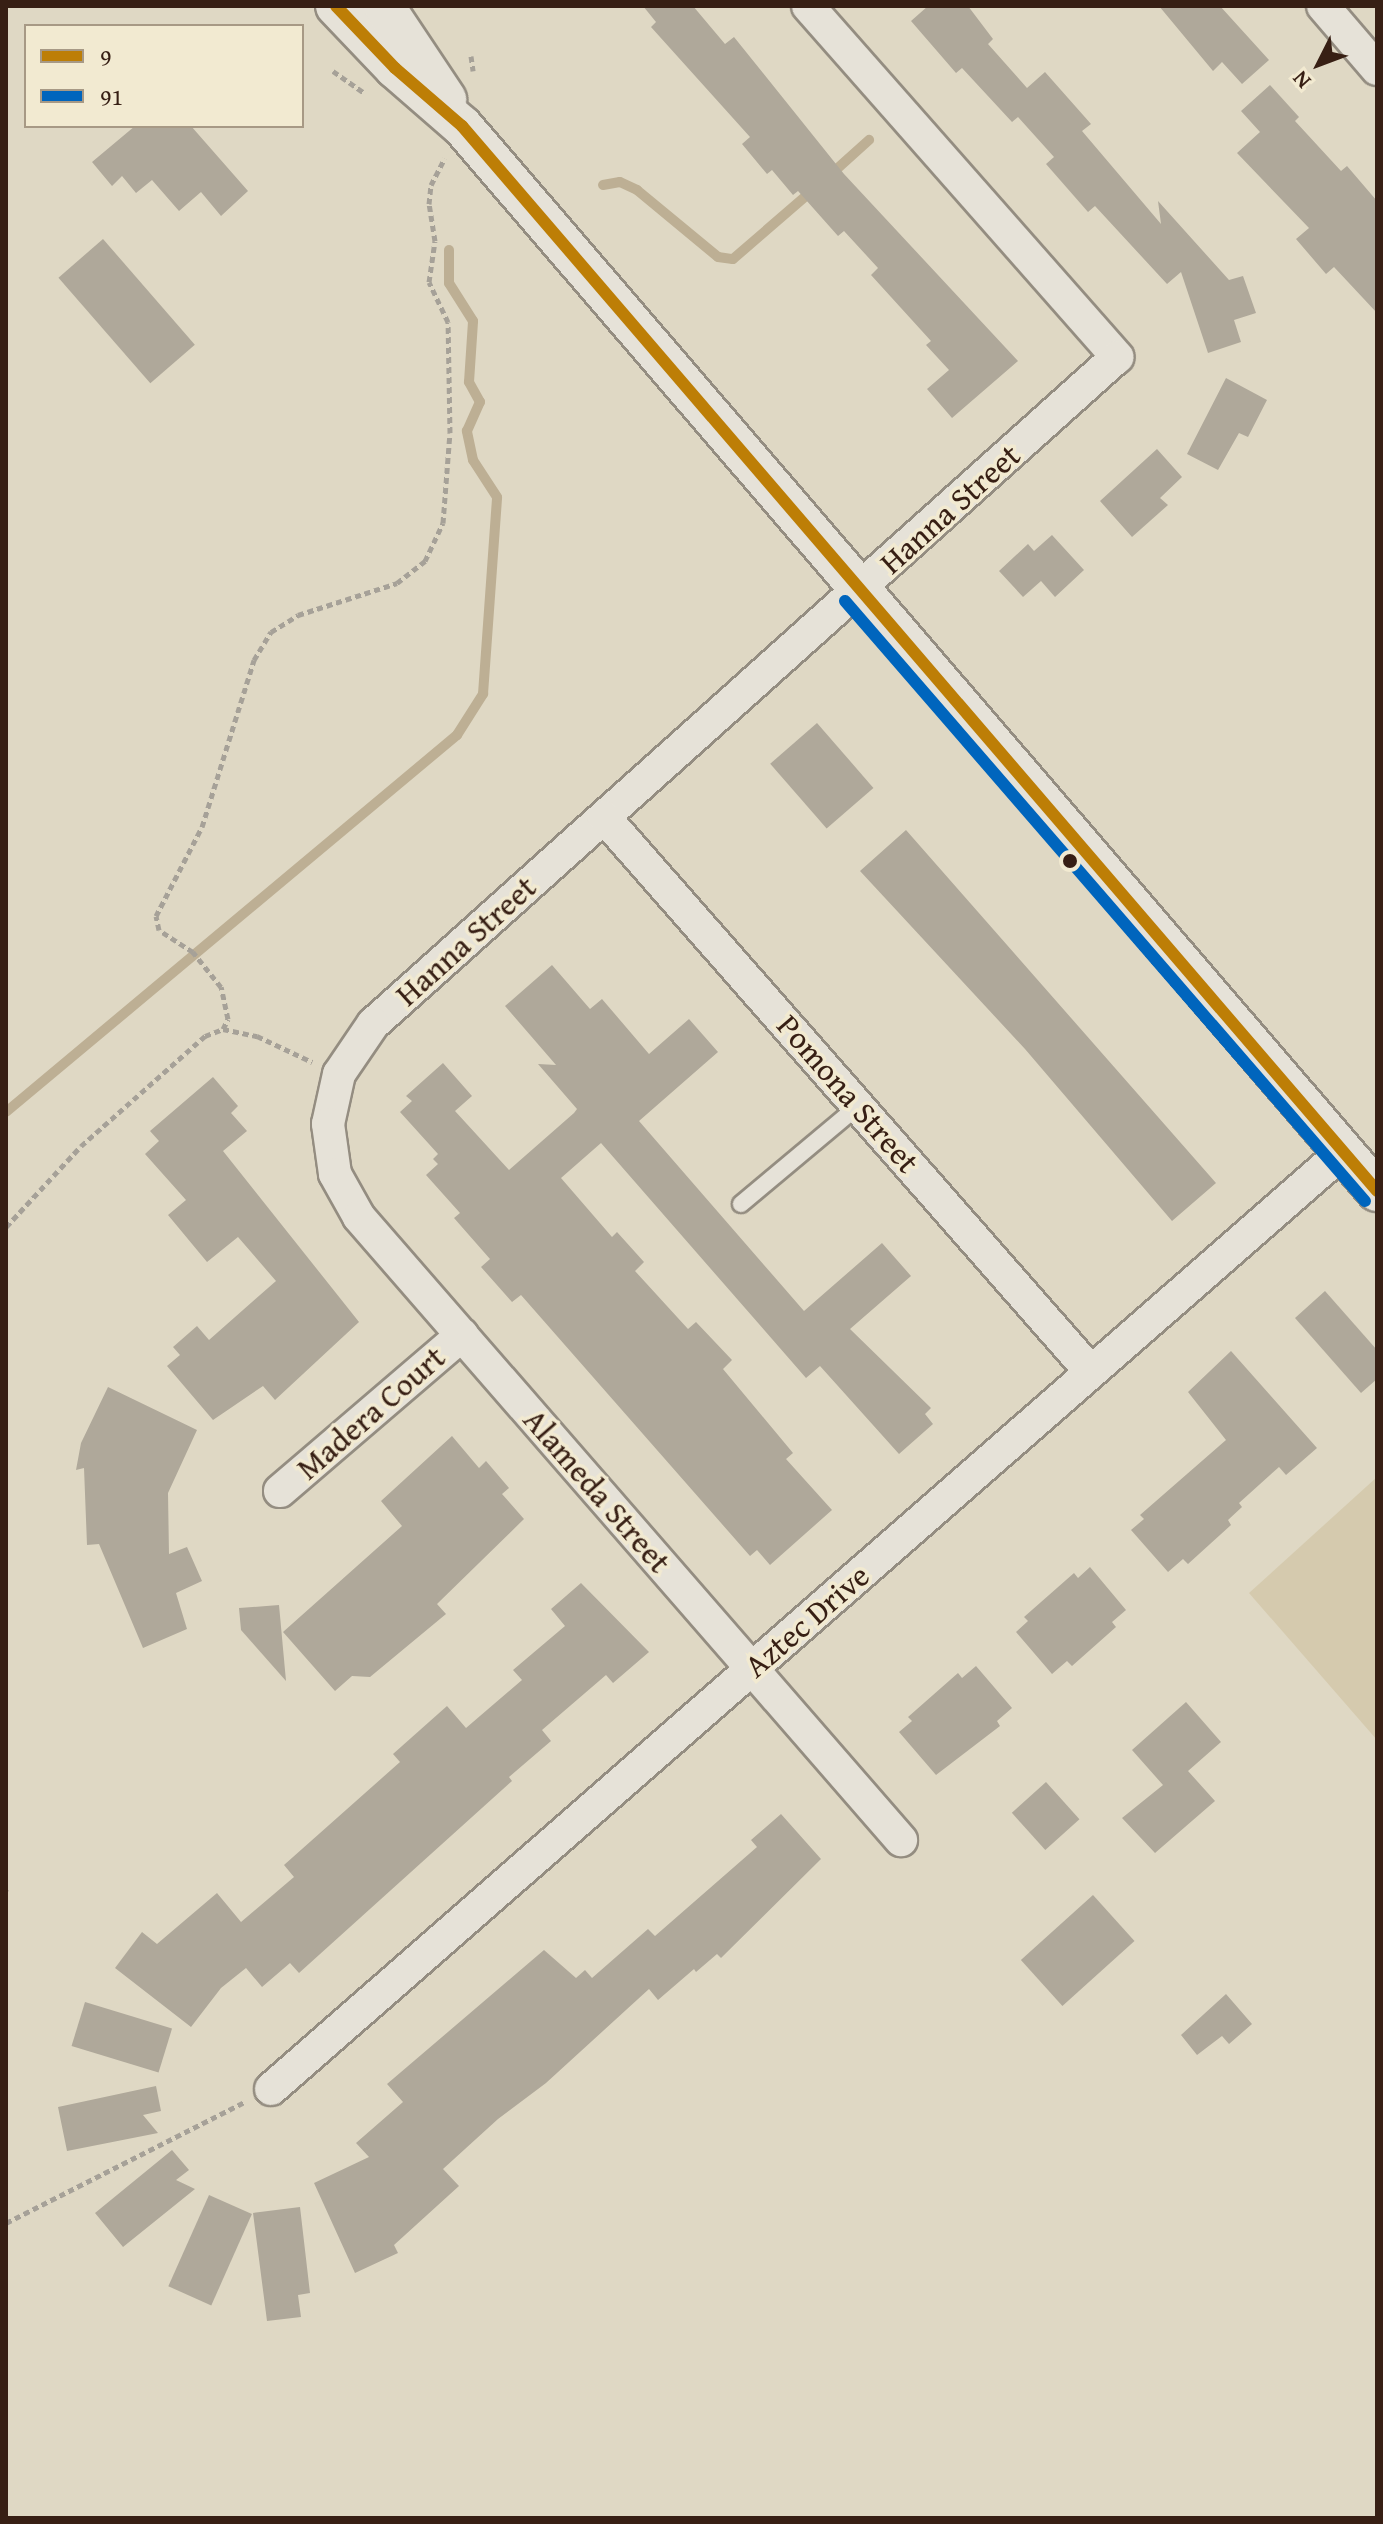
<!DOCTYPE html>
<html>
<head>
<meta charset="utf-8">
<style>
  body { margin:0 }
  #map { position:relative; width:1383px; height:2524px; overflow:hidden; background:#dfd8c4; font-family:"Gentium Book Plus",serif }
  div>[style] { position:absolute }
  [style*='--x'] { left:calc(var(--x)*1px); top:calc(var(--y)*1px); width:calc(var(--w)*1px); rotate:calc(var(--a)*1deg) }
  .green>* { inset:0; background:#d5caae }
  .stream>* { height:10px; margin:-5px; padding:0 5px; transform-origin:5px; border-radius:5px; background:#bdaf94 }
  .building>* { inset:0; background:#afa89a; transform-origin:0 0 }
  .path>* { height:5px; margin-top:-2.5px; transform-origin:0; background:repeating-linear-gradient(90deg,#a6a198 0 6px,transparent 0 10px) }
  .roads { filter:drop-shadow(2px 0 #948d81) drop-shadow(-2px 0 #948d81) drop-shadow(0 2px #948d81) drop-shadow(0 -2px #948d81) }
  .service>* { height:16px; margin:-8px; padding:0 8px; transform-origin:8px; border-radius:8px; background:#e6e2d8 }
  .minor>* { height:32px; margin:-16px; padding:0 16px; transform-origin:16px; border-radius:16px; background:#e6e2d8 }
  .tertiary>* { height:40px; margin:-20px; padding:0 20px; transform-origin:20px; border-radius:20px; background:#e6e2d8 }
  .bus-1>* { height:12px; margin:-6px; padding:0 6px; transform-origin:6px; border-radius:6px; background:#bd7e06 }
  .bus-2>* { height:12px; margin:-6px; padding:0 6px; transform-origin:6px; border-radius:6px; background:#0065bd }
  .dots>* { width:22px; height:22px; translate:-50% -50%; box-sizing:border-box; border:4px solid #f2ead1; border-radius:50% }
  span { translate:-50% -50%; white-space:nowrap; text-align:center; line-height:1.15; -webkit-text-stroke:7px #f2ead1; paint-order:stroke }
  .street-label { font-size:32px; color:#371f14 }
  .frame { position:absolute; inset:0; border:8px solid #371f14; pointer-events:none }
  .legend { position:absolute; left:24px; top:24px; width:280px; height:104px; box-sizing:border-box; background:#f2ead1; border:2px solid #a79985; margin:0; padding:10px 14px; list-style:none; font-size:24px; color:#371f14 }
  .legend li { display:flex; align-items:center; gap:16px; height:40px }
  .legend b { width:40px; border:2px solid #a79985 }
  .north { position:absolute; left:1279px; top:24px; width:80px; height:80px; -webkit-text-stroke:6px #f2ead1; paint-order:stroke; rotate:228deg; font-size:22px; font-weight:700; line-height:32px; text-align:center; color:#371f14 }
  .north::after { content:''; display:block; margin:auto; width:28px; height:36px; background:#371f14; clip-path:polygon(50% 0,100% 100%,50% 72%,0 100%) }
</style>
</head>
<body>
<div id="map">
  <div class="green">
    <div style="clip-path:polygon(1377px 1477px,1377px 1740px,1249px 1593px)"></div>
  </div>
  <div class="stream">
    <div style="--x:829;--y:176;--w:54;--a:-42"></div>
    <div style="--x:603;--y:185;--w:17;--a:-10"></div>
    <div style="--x:620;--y:182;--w:19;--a:25"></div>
    <div style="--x:637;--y:190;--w:105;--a:39.6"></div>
    <div style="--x:718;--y:257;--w:15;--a:8"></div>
    <div style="--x:733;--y:259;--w:107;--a:-40.8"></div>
    <div style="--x:6;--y:1112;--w:588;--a:-39.89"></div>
    <div style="--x:457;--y:735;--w:49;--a:-57.6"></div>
    <div style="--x:483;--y:694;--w:197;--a:-85.9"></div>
    <div style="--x:497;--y:497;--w:44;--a:-123"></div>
    <div style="--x:473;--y:460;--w:30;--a:-102"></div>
    <div style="--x:467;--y:431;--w:32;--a:-66"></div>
    <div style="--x:480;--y:402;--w:23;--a:-119"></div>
    <div style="--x:469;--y:382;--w:61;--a:-86.2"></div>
    <div style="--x:473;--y:321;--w:45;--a:-122.3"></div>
    <div style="--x:449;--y:283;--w:33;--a:-90"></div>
  </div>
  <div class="building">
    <div style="clip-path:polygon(643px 6px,693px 6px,725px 44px,734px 37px,844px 174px,1018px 361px,952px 418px,927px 389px,949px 370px,926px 345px,931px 341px,871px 275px,878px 268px,844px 231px,838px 236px,798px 191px,793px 195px,772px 170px,767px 174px,742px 144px,750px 137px,651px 27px,656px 22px)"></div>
    <div style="clip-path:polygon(928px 6px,968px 6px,993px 39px,988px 44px,1027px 88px,1045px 72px,1091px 124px,1082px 131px,1161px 224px,1158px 201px,1229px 280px,1243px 276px,1256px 313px,1234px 320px,1241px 342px,1208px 353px,1181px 272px,1167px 284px,1095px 206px,1088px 212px,1046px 164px,1054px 157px,1018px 117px,1012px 122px,962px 68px,956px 73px,911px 21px)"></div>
    <div style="clip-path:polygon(1159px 6px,1220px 6px,1269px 60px,1242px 84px,1222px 62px,1213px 71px)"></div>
    <div style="clip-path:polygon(1270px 85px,1299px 117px,1295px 121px,1341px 171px,1347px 166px,1377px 201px,1377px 313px,1334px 267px,1326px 274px,1296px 239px,1309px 228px,1237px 153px,1260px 132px,1241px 111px)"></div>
    <div style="clip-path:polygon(135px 126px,191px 126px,248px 191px,221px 216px,201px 192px,179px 211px,152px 180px,136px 193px,122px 176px,112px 186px,92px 162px)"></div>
    <div style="left:103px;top:239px;width:140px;height:59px;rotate:49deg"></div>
    <div style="clip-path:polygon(1226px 378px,1267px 400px,1248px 437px,1239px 433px,1218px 470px,1187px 454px)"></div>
    <div style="clip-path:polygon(1157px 449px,1182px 477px,1160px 498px,1168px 505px,1132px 537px,1100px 501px)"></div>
    <div style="clip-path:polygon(1052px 535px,1084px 570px,1055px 597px,1041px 581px,1023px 597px,999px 571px,1028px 544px,1034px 551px)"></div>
    <div style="left:817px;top:723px;width:86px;height:62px;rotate:49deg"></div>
    <div style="clip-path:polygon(906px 830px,1216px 1183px,1172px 1221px,1025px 1049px,860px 871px)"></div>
    <div style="clip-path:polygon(552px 965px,590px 1009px,602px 999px,649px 1054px,689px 1019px,718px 1052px,639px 1121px,804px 1311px,882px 1243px,911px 1276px,850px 1329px,931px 1408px,925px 1414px,933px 1424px,899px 1454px,820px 1366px,806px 1378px,601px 1143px,561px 1178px,612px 1237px,617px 1232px,644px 1262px,635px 1271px,688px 1329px,696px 1322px,732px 1360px,723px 1369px,793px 1453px,786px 1459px,832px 1510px,770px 1565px,757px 1550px,750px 1556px,521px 1295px,512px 1302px,481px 1267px,490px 1259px,454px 1218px,460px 1213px,426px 1175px,438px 1164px,433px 1159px,438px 1154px,400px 1112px,412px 1101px,406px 1096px,443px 1063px,472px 1096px,455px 1111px,509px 1170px,574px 1113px,577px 1109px,538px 1064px,556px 1065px,505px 1006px)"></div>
    <div style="clip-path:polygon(213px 1077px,238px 1106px,231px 1113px,247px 1131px,223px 1151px,359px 1322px,275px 1400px,263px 1386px,213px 1420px,167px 1366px,180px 1355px,173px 1347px,197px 1326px,209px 1340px,276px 1281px,238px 1237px,207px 1262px,168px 1215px,186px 1200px,145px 1154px,159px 1141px,150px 1131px)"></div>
    <div style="clip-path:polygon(1325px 1291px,1377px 1350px,1377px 1379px,1361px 1393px,1295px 1318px)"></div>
    <div style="clip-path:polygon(1231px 1351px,1317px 1448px,1286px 1475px,1279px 1467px,1239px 1503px,1242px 1507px,1228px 1520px,1231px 1525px,1188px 1564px,1183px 1559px,1168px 1572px,1131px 1530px,1144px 1519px,1140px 1515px,1226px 1440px,1188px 1392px)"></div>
    <div style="clip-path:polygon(108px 1387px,197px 1430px,168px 1493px,169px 1554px,187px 1547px,202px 1581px,176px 1593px,187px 1629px,143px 1648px,99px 1544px,87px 1545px,84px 1468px,76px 1470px,81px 1443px)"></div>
    <div style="clip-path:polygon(452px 1436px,479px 1468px,486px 1461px,509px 1488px,502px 1494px,524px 1519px,437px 1604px,446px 1614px,370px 1677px,352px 1676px,335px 1691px,283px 1632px,402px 1526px,381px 1501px)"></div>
    <div style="clip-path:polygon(1090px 1567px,1126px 1610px,1112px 1622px,1116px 1627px,1072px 1666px,1067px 1661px,1052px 1674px,1016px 1632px,1028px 1621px,1024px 1617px,1074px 1573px,1078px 1578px)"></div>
    <div style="clip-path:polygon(581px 1583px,649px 1652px,613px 1683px,606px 1675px,542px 1730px,551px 1741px,509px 1777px,512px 1781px,299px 1973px,290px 1963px,262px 1987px,246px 1968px,221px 1988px,191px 2027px,115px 1968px,142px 1932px,157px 1944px,217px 1893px,241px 1922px,294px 1877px,284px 1865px,400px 1762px,393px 1754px,447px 1706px,466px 1728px,522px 1680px,513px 1670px,565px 1626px,551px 1609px)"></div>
    <div style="clip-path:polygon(279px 1605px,286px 1681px,241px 1630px,239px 1608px)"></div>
    <div style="clip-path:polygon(976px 1666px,1012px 1708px,997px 1721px,1000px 1726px,936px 1775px,899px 1732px,912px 1721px,908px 1717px,958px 1673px,962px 1678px)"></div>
    <div style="clip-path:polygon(1186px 1702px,1221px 1742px,1188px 1771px,1215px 1801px,1155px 1853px,1122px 1818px,1163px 1785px,1132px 1750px)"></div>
    <div style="left:1046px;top:1782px;width:50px;height:46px;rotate:48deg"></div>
    <div style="clip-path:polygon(781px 1814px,821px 1859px,721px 1958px,717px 1954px,696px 1972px,694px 1969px,658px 2000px,649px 1989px,546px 2083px,498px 2119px,443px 2169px,459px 2186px,394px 2245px,398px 2253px,355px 2273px,314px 2183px,369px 2157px,356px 2143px,403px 2102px,387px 2084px,544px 1950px,576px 1978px,585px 1970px,592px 1978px,648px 1929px,655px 1936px,757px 1847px,751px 1840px)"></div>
    <div style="left:1093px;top:1895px;width:62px;height:97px;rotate:48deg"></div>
    <div style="clip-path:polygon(1226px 1994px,1252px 2024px,1229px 2044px,1222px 2036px,1197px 2055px,1181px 2035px)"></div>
    <div style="left:85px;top:2002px;width:91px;height:46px;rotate:17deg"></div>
    <div style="clip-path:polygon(156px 2086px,161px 2111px,143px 2115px,158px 2133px,67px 2151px,58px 2107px)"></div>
    <div style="clip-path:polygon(172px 2150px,189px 2170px,176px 2180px,195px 2189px,123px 2247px,95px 2213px)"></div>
    <div style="left:209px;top:2195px;width:47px;height:100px;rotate:24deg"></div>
    <div style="clip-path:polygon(300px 2207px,310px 2293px,298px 2295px,301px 2317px,267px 2321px,253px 2213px)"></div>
  </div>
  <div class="path">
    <div style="--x:471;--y:56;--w:15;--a:82"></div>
    <div style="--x:333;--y:71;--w:39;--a:35"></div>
    <div style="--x:223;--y:1029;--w:11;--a:-63"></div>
    <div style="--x:228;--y:1019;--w:33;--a:-102"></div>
    <div style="--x:221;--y:987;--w:45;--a:-128.7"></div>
    <div style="--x:193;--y:952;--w:40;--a:-147.1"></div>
    <div style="--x:159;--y:930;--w:14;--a:-102"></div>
    <div style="--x:156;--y:916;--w:100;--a:-62.7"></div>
    <div style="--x:202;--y:827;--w:175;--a:-72.7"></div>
    <div style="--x:254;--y:660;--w:33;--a:-59"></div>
    <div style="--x:271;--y:632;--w:32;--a:-32"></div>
    <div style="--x:298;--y:615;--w:104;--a:-17.9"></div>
    <div style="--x:397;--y:583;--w:36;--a:-38"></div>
    <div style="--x:425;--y:561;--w:42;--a:-64.7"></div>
    <div style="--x:443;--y:523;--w:90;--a:-85.6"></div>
    <div style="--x:450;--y:433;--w:111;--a:-91"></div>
    <div style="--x:448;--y:322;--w:44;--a:-115.4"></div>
    <div style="--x:429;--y:282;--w:41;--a:-81.7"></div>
    <div style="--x:435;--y:241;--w:37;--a:-99"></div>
    <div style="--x:429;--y:204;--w:19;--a:-84"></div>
    <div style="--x:431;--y:185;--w:30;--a:-63"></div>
    <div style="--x:6;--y:1227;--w:110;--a:-47.2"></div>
    <div style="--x:81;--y:1146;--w:166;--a:-41.6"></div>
    <div style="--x:205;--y:1036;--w:19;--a:-21"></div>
    <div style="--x:223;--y:1029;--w:35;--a:12"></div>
    <div style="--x:257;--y:1036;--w:61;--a:25.3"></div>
    <div style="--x:6;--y:1889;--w:2;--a:90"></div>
    <div style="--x:6;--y:2223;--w:268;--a:-26.9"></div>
  </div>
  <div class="roads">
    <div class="service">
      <div style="--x:741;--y:1204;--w:153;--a:-39.9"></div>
    </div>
    <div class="minor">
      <div style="--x:808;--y:6;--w:468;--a:48.6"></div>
      <div style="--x:1117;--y:357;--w:999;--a:138.12"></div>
      <div style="--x:373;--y:1024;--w:60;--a:124.2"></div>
      <div style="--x:339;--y:1074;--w:51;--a:102.4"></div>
      <div style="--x:328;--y:1124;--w:50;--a:82"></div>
      <div style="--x:335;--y:1174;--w:49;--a:60.8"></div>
      <div style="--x:359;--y:1217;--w:826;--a:48.98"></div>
      <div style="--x:1323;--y:6;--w:83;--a:49.4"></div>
      <div style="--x:604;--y:817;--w:738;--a:48.73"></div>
      <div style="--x:280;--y:1491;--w:240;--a:-40.6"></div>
      <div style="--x:271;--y:2089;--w:1424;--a:-41.16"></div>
    </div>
    <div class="tertiary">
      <div style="--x:336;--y:6;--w:86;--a:46.4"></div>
      <div style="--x:395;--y:68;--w:89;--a:40.9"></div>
      <div style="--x:462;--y:126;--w:1404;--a:49.33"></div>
      <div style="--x:384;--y:6;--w:112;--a:56.3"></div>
    </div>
  </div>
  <div class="bus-1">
    <div style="--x:336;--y:6;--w:86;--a:46.4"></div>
    <div style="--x:395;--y:68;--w:89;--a:40.9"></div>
    <div style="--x:462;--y:126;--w:1404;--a:49.33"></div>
  </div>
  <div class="bus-2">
    <div style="--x:845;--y:601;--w:794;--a:49.09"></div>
  </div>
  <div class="dots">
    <div style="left:1070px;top:861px;background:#371f14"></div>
  </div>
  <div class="street-label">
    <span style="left:950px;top:509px;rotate:-42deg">Hanna Street</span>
    <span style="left:466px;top:941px;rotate:-42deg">Hanna Street</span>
    <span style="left:848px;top:1094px;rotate:49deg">Pomona Street</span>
    <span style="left:371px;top:1413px;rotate:-41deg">Madera Court</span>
    <span style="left:597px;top:1491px;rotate:49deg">Alameda Street</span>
    <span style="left:807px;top:1621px;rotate:-41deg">Aztec Drive</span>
  </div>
  <div class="frame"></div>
  <ul class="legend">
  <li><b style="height:10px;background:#bd7e06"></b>9</li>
  <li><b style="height:10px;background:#0065bd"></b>91</li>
  </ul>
  <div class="north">N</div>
</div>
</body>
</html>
